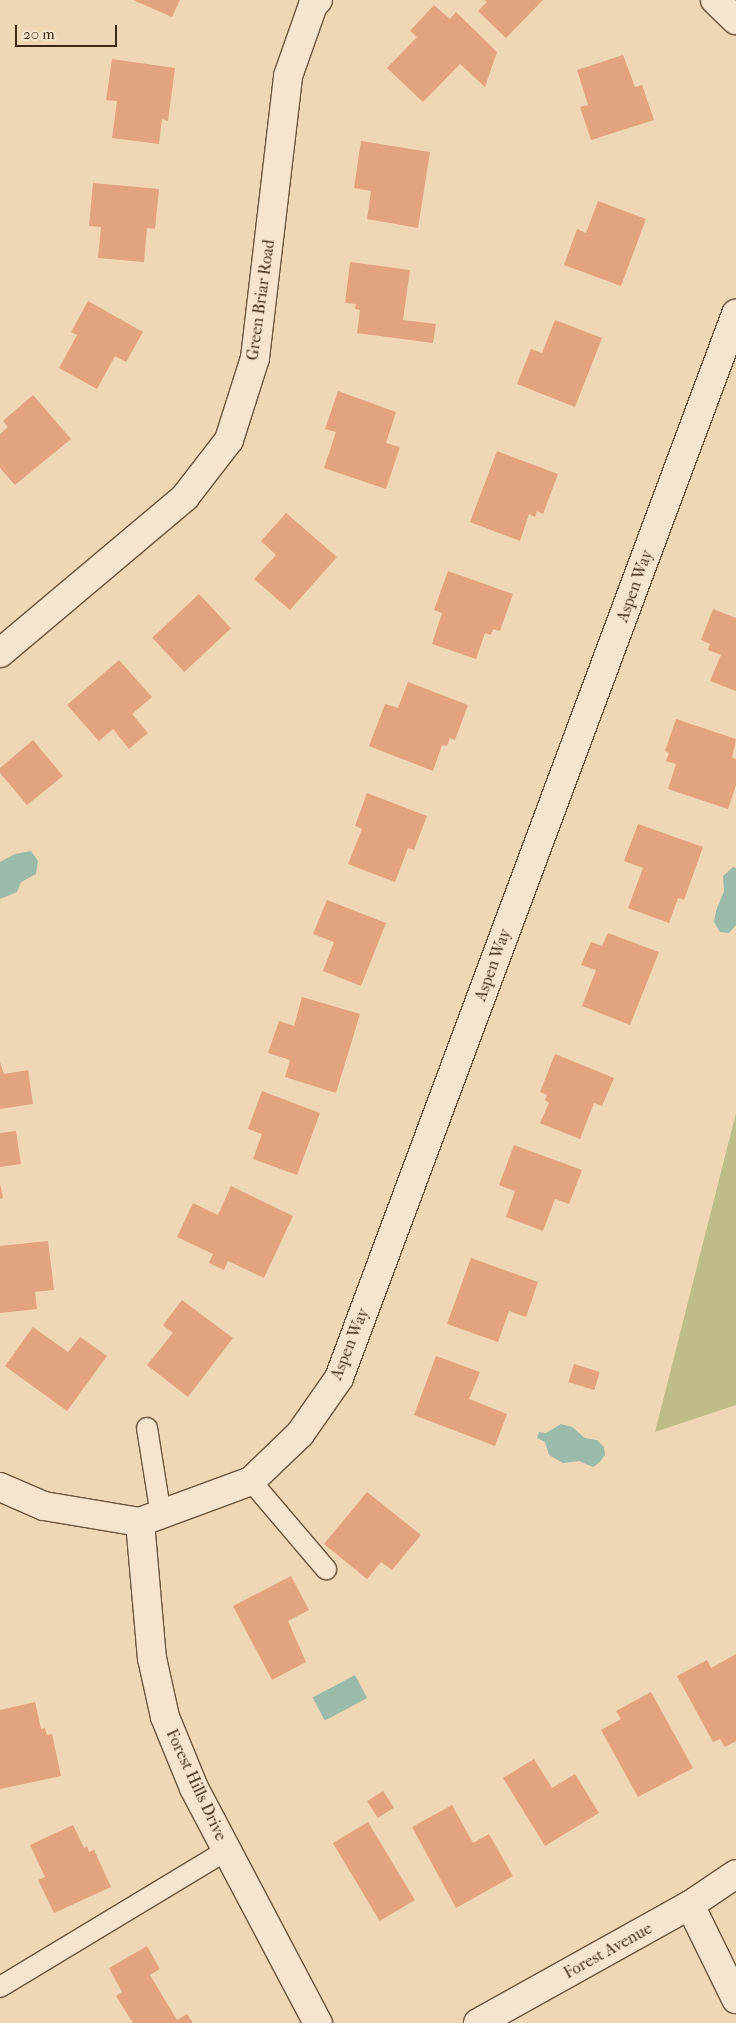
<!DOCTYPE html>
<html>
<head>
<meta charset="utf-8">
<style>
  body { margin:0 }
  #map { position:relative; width:736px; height:2023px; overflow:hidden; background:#efd7b5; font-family:"IM FELL French Canon",serif }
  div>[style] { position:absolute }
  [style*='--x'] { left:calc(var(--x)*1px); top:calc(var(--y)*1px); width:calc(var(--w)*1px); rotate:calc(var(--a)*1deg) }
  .green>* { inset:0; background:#bebd8a }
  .water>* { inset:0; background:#9abaaa; transform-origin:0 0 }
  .building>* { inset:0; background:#e3a37f; transform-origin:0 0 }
  .roads { filter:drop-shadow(1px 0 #6a543c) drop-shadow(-1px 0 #6a543c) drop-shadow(0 1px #6a543c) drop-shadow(0 -1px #6a543c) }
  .service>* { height:20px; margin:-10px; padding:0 10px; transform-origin:10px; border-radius:10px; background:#f5e5cf }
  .minor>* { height:28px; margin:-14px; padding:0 14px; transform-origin:14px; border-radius:14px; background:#f5e5cf }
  span { translate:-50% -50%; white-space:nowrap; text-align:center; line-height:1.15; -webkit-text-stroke:4px #f5e5cf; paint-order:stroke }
  .street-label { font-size:16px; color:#3e2914 }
  .scale { position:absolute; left:15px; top:25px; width:102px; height:22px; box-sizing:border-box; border:2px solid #3e2914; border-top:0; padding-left:6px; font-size:15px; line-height:18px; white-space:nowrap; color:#3e2914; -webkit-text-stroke:4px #f5e5cf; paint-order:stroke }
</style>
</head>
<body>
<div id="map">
  <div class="green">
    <div style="clip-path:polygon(736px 1113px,736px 1405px,655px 1432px)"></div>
  </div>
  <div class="water">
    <div style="clip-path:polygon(31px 851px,38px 861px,36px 874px,21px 882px,17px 892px,0 899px,0 862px,15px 854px)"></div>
    <div style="clip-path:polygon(733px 867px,736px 868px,736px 925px,729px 933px,720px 932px,714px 922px,716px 911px,724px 891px,723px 876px)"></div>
    <div style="clip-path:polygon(561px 1424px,572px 1427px,585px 1438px,597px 1440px,604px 1447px,605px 1455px,600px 1462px,593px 1467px,579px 1461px,563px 1463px,549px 1455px,545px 1442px,537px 1438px,539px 1432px,546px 1433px)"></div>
    <div style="left:355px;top:1675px;width:26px;height:48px;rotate:62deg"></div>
  </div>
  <div class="building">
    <div style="clip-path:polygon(133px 0,180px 0,172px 17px)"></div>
    <div style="clip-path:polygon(484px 0,543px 0,506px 38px,478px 11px,487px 2px)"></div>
    <div style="clip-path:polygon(434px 5px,450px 19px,456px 12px,497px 52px,485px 87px,460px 64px,423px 102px,387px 68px,417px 37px,410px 31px)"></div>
    <div style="clip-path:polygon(623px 55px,635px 87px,642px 85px,654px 120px,591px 140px,580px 107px,588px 105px,577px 70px)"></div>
    <div style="clip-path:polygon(112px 59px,175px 68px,168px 121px,162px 119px,159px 144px,112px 138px,117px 101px,106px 100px)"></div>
    <div style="clip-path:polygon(361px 141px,430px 152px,418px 228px,367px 219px,371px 191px,354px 188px)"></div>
    <div style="clip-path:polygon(93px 183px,159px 189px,155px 229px,147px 228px,144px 262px,98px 258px,101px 227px,89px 226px)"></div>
    <div style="clip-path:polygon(598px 201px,646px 219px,621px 286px,564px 265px,577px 229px,586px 233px)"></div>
    <div style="clip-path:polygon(350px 262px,410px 270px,403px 320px,436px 324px,433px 343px,357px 333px,360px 310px,355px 309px,356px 304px,345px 303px)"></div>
    <div style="clip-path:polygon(88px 301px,143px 332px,126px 362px,115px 356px,97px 389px,59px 368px,77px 335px,71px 332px)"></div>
    <div style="clip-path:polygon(555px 320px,602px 338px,575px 407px,517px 384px,531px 349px,542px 353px)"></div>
    <div style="clip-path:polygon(338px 391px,396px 412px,386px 443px,400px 447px,386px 489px,324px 468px,336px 432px,325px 429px)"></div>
    <div style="clip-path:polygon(33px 395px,71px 439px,15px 485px,0 468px,0 434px,8px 427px,3px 421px)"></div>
    <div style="clip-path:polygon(497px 451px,558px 474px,543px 514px,537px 511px,535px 517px,529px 514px,520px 541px,470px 522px)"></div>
    <div style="clip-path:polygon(286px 513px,337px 557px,290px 610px,254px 579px,276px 555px,261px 541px)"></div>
    <div style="clip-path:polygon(448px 571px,513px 594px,500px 631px,493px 629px,491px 635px,485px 633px,476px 659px,432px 644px,442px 613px,434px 610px)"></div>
    <div style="left:199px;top:594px;width:47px;height:64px;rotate:47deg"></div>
    <div style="clip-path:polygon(713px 609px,736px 618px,736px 691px,710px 681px,721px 655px,708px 650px,710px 644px,701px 640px)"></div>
    <div style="clip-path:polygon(119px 660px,152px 697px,132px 714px,148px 733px,129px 749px,113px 729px,99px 741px,67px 705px)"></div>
    <div style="clip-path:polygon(408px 682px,468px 705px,455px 740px,450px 738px,447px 746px,442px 745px,433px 771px,369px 746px,385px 704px,398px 708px)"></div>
    <div style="clip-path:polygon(676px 719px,736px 739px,732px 758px,736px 759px,736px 785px,728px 809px,668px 789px,676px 764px,666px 761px,669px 753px,665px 751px)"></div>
    <div style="clip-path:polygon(33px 740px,63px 776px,27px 805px,0 773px,0 768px)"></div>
    <div style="clip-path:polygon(367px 793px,427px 816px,414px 850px,408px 848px,395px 882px,348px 864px,362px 829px,355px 826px)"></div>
    <div style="clip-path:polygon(638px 824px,703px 847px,684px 900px,678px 898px,669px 923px,628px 908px,643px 868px,624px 861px)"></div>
    <div style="clip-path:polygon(327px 900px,386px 923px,361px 986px,323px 971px,334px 942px,313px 934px)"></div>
    <div style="clip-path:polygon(608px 933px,659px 952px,630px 1025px,582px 1006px,596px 970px,581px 965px,591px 942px,602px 946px)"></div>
    <div style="clip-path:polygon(302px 997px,360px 1014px,336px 1093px,285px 1077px,290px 1060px,268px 1053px,279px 1021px,294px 1026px)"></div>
    <div style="clip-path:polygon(555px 1054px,614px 1078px,602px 1106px,594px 1103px,580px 1139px,540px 1123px,549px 1103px,545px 1100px,547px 1095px,540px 1092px)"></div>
    <div style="clip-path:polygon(0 1062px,4px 1074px,28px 1070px,33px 1104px,0 1109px)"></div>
    <div style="clip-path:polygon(262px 1091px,320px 1113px,297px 1175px,253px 1159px,262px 1134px,248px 1129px)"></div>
    <div style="clip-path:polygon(16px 1131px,21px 1164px,0 1167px,0 1133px)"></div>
    <div style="clip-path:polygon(514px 1145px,582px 1170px,569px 1204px,555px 1199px,543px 1231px,506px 1217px,515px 1191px,499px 1185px)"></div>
    <div style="clip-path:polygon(0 1183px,3px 1198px,0 1199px)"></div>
    <div style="clip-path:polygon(231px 1186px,293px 1216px,264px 1278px,228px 1261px,224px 1270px,209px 1263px,213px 1254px,177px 1237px,193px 1203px,218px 1215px)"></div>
    <div style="clip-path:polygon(48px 1241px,54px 1290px,35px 1292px,37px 1309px,0 1313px,0 1246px)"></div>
    <div style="clip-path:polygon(471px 1258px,538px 1282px,526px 1317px,509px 1311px,498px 1342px,447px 1324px)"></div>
    <div style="clip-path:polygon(182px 1300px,233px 1338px,188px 1397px,147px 1365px,173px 1333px,163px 1325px)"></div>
    <div style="clip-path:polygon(33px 1327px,68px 1352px,80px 1337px,107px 1356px,67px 1411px,5px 1366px)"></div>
    <div style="clip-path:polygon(436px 1356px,480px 1372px,469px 1399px,507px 1414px,495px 1446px,414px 1415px)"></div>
    <div style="left:574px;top:1364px;width:27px;height:19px;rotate:17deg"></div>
    <div style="clip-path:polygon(367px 1492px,421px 1535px,392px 1570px,381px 1562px,367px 1579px,324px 1544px)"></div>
    <div style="clip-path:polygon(291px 1576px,309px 1610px,288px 1621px,306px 1662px,272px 1680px,233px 1606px)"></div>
    <div style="clip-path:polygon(736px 1654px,736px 1741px,725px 1747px,720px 1739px,713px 1742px,677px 1676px,707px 1660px,711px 1668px)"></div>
    <div style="clip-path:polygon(651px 1692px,693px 1768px,638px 1797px,601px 1730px,621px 1719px,616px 1711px)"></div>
    <div style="clip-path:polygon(35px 1702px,41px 1729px,45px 1728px,47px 1735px,52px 1734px,61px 1776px,0 1789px,0 1710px)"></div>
    <div style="clip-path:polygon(534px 1759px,552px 1788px,575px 1774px,599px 1813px,545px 1846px,503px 1778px)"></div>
    <div style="left:383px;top:1791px;width:20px;height:19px;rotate:57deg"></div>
    <div style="clip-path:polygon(452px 1805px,473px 1843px,489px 1834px,513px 1876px,456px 1908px,412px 1827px)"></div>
    <div style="left:368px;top:1822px;width:91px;height:41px;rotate:59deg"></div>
    <div style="clip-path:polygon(73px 1825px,84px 1848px,87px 1846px,89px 1852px,94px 1850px,111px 1887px,54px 1913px,38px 1880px,45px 1877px,30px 1845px)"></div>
    <div style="clip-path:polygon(147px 1946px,160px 1969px,150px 1975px,177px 2020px,187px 2014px,193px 2023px,133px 2023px,116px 1996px,122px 1992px,109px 1968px)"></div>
  </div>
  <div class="roads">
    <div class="service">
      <div style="--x:147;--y:1428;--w:88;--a:80.9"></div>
      <div style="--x:251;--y:1481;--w:116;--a:49.6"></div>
      <div style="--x:0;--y:1987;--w:265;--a:-31.1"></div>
    </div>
    <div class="minor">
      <div style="--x:715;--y:0;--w:29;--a:44"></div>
      <div style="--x:0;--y:653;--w:242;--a:-40.1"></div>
      <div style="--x:185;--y:497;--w:72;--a:-52.3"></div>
      <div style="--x:229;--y:440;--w:86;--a:-72.4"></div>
      <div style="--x:255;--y:358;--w:284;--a:-83.3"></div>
      <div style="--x:288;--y:76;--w:75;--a:-70.6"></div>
      <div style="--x:313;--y:5;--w:7;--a:-45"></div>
      <div style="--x:0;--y:1487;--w:48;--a:23.4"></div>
      <div style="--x:44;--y:1506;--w:97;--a:9.5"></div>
      <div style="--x:140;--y:1522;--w:137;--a:85"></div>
      <div style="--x:152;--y:1658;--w:60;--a:77.6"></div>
      <div style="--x:165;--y:1717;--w:77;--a:67.8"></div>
      <div style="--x:194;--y:1788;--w:266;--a:62.2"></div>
      <div style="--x:140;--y:1522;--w:118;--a:-20.3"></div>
      <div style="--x:251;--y:1481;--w:68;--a:-43.8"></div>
      <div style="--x:300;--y:1434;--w:68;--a:-55.1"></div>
      <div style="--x:339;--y:1378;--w:1136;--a:-69.54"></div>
      <div style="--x:690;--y:1905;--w:105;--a:63.9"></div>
      <div style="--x:478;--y:2023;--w:243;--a:-29.1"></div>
      <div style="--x:690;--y:1905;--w:55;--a:-34"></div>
    </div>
  </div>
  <div class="street-label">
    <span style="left:261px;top:300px;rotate:-82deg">Green Briar Road</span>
    <span style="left:635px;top:586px;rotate:-70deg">Aspen Way</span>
    <span style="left:493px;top:965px;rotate:-70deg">Aspen Way</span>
    <span style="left:350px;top:1344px;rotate:-68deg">Aspen Way</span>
    <span style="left:196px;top:1785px;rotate:65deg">Forest Hills Drive</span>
    <span style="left:608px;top:1951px;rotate:-29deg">Forest Avenue</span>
  </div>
  <div class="scale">20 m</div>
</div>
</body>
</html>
